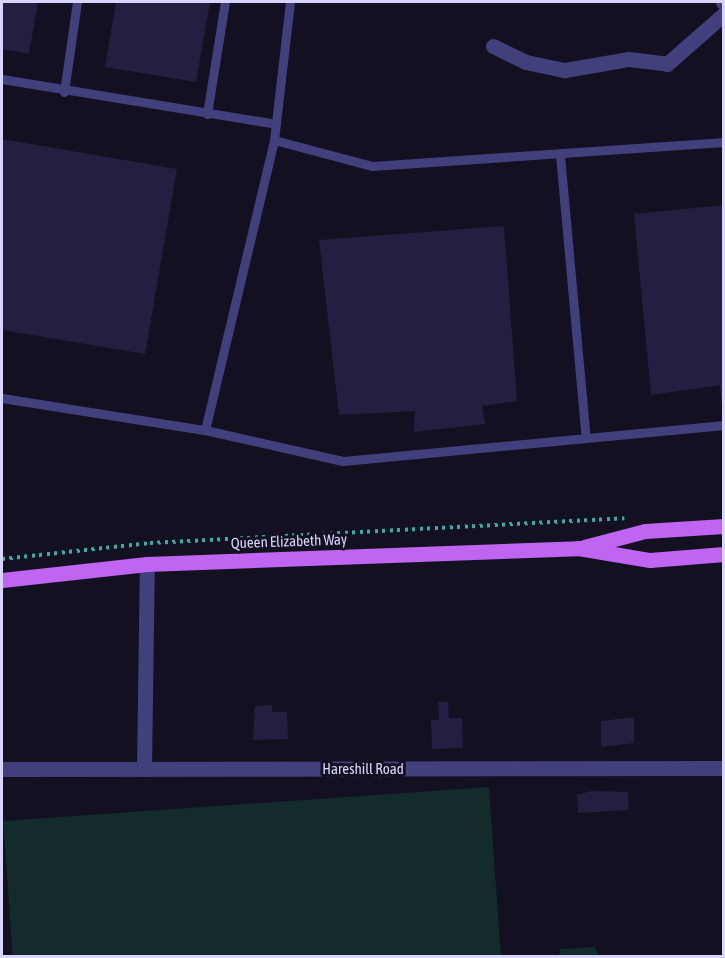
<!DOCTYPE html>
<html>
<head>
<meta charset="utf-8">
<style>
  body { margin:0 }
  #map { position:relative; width:725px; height:958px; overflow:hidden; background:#131022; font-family:"Asap Condensed",sans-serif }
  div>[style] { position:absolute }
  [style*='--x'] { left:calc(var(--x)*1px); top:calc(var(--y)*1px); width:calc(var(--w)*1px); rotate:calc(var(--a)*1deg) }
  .green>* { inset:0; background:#132b2b; transform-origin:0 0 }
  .building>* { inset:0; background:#251e41 }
  .path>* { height:4px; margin-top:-2px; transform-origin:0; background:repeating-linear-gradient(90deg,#39aaa5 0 3px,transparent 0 7.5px) }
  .lane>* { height:9px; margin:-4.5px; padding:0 4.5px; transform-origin:4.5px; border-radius:4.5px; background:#423f7d }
  .street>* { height:15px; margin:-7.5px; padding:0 7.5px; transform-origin:7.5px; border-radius:7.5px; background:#423f7d }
  .primary>* { height:15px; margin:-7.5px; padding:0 7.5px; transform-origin:7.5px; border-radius:7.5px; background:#bf65f1 }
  span { translate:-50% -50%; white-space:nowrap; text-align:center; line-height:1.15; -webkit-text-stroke:6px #131022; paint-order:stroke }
  .street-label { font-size:15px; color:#d9d4fb }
  .frame { position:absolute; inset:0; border:3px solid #d9d4fb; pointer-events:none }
</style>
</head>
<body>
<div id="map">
  <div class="green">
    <div style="left:489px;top:787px;width:169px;height:487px;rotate:86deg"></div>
    <div style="clip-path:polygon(595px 947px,599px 956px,559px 956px,560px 949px)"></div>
  </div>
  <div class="building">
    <div style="clip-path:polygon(2px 2px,38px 2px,29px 54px,2px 49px)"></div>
    <div style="clip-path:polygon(116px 2px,210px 2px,196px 82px,105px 67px)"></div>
    <div style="clip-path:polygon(2px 139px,177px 169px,145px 354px,2px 330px)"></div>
    <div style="clip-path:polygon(724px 205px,724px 410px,722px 410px,720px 385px,651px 395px,634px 214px)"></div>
    <div style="clip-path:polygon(504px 226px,517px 401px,482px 406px,485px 424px,414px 432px,415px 411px,339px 415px,319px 240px)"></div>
    <div style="clip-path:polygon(438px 702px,448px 702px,449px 718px,462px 718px,463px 748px,432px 749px,431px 720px,439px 720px)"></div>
    <div style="clip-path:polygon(272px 705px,272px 712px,287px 712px,288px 739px,253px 740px,255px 706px)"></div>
    <div style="clip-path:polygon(634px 717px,634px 743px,601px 747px,601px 721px)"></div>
    <div style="clip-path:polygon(591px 791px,628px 792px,629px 810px,578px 813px,577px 795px)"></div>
  </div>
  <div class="path">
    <div style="--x:2;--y:559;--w:149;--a:-6.2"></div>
    <div style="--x:150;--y:543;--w:475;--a:-3"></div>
  </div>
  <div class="lane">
    <div style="--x:2;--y:79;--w:278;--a:9.3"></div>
    <div style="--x:64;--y:92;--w:91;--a:-81.8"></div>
    <div style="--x:207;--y:114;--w:113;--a:-80.9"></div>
    <div style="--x:274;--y:140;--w:101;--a:14.9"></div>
    <div style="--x:372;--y:166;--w:353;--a:-3.9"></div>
    <div style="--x:560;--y:155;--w:284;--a:84.8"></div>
    <div style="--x:2;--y:398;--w:206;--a:9"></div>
    <div style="--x:205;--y:430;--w:141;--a:12.7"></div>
    <div style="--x:343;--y:461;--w:383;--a:-5.4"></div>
    <div style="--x:205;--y:430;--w:298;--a:-76.6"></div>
    <div style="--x:274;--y:140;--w:139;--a:-83.4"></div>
  </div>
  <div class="street">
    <div style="--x:723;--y:2;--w:1;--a:45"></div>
    <div style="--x:493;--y:46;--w:37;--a:26"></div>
    <div style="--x:526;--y:62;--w:40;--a:12"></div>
    <div style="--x:565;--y:70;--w:65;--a:-9.8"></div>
    <div style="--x:629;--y:59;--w:38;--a:7"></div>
    <div style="--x:667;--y:64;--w:76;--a:-41.3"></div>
    <div style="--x:2;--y:769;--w:722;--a:-0.08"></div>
    <div style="--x:144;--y:769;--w:205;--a:-89.2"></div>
  </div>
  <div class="primary">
    <div style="--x:584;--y:547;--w:63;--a:-14.7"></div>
    <div style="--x:645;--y:531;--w:79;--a:-3.6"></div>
    <div style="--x:2;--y:580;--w:146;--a:-6.3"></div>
    <div style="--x:147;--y:564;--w:431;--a:-2.1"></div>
    <div style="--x:578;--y:548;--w:73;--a:9.5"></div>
    <div style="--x:650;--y:560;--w:74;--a:-4.6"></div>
  </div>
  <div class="street-label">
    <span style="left:289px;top:541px;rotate:-2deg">Queen Elizabeth Way</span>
    <span style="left:363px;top:769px">Hareshill Road</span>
  </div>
  <div class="frame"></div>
</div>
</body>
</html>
